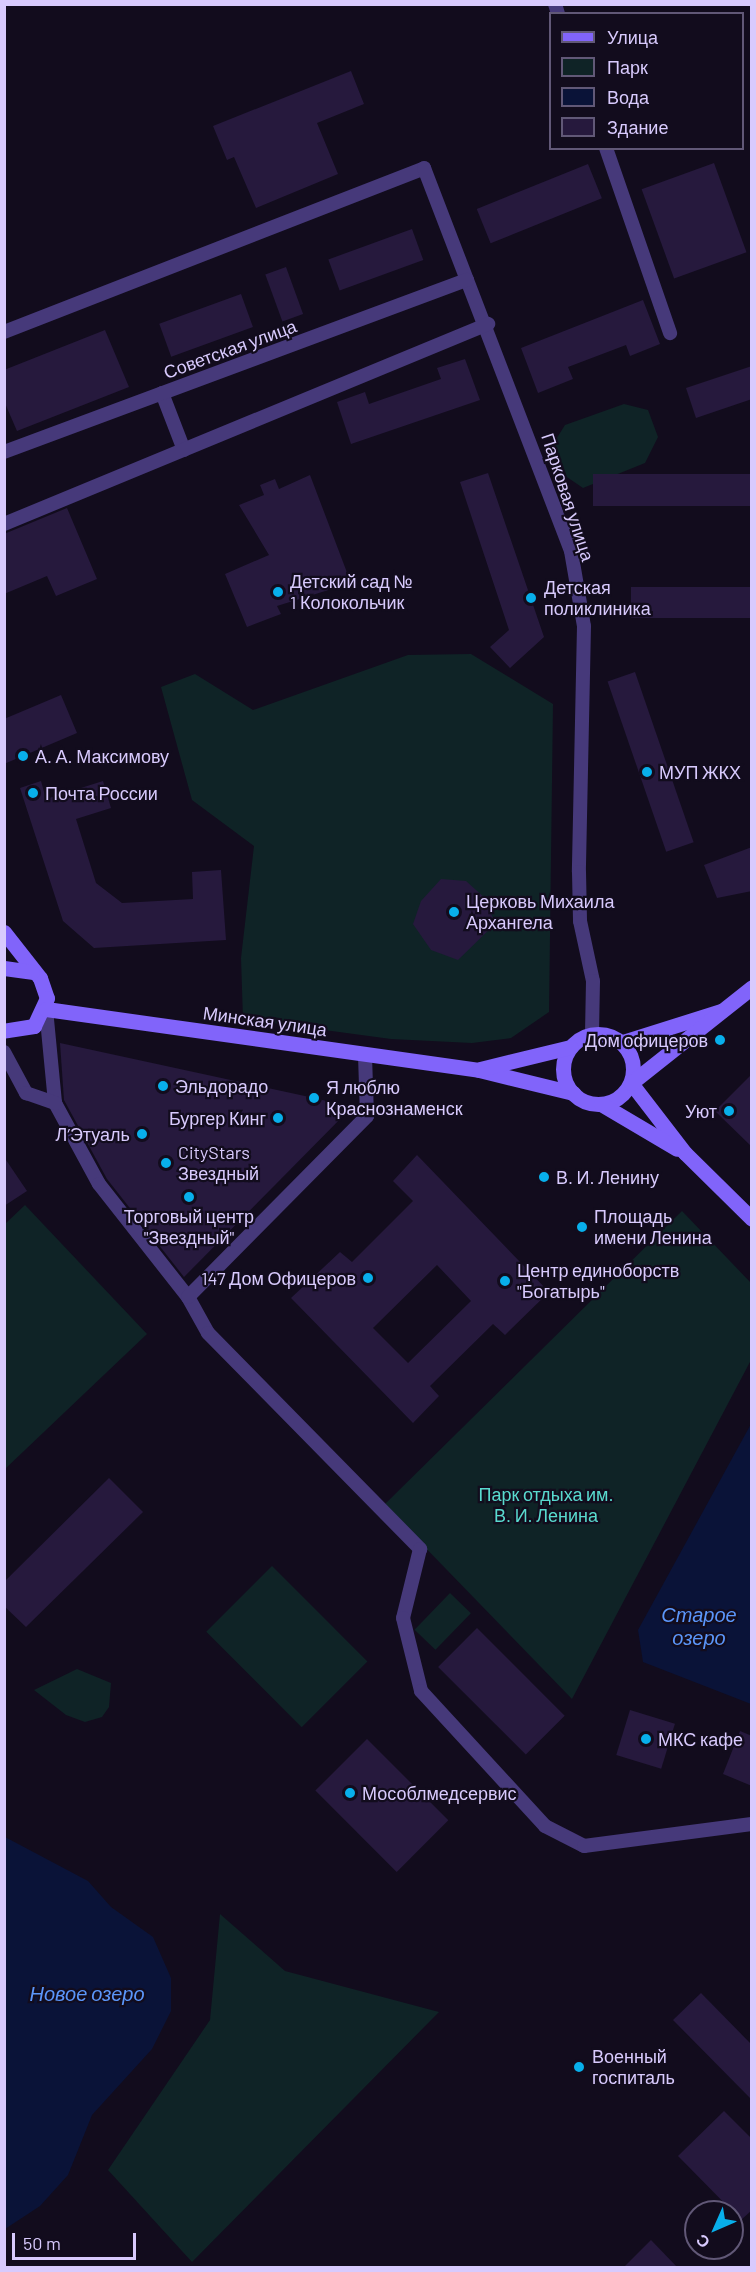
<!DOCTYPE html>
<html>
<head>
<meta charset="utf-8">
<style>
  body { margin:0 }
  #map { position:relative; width:756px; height:2272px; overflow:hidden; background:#120c1d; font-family:Barlow,sans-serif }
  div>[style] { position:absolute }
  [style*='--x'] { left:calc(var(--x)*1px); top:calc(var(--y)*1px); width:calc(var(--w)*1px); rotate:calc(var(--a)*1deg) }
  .green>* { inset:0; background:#0f2326; transform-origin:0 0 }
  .water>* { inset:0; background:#0a1338 }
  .building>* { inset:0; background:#26193d; transform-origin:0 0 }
  .street>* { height:14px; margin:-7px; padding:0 7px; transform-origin:7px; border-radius:7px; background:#46397a }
  .secondary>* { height:15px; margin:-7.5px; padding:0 7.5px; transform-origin:7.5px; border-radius:7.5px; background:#8164fa }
  .secondary>.ring { margin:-7.5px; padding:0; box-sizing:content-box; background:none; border:15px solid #8164fa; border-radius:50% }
  .dots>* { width:16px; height:16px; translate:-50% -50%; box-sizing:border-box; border:3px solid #120c1d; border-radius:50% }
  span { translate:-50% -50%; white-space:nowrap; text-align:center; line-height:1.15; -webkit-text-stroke:4.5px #120c1d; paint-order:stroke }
  .street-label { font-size:18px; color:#d8cafd }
  .poi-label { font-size:18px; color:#d8cafd }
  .left { translate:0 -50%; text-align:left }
  .right { translate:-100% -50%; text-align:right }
  .park-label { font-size:18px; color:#59dacf }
  .water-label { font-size:20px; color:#5b96fa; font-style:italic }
  .frame { position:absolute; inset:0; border:6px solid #d8cafd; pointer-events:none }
  .legend { position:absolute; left:549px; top:12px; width:195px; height:138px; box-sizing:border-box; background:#120c1d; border:2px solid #615877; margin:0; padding:8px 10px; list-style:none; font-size:18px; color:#d8cafd }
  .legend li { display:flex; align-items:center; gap:12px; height:30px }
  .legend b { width:30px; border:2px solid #615877 }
  .north { position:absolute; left:684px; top:2200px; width:60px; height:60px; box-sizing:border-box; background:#120c1d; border:2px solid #615877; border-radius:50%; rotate:225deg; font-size:16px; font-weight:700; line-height:24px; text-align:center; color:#d8cafd }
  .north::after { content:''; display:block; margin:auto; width:21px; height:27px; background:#08afeb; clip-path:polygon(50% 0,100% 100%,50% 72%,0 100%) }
  .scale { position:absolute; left:12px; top:2233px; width:124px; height:27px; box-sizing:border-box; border:3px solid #d8cafd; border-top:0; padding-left:8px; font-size:18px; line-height:21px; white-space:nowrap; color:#d8cafd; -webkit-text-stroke:4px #120c1d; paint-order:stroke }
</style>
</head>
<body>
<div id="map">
  <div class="green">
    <div style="clip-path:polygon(624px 404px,648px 410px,658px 437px,645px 463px,583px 488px,561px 473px,550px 449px,565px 425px)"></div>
    <div style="clip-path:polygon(471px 654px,553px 704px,549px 1012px,511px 1038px,472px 1043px,391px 1039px,243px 1019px,241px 958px,254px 846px,192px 800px,161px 687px,195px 674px,253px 710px,408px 655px)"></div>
    <div style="clip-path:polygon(25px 1205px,147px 1334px,5px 1469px,5px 1224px)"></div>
    <div style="clip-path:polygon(682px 1211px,751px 1283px,751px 1360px,572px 1699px,384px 1505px)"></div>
    <div style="left:272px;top:1566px;width:135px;height:93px;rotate:45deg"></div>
    <div style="left:450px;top:1593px;width:29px;height:51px;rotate:44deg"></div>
    <div style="clip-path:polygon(77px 1669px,111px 1683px,109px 1707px,102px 1717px,85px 1722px,66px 1715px,34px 1690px)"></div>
    <div style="clip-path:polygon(220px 1914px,285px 1971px,439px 2012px,192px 2262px,108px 2170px,210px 2020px)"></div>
  </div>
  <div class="water">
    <div style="clip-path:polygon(751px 1424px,751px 1704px,643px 1662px,638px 1630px)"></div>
    <div style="clip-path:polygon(5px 1837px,88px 1881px,111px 1907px,153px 1937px,171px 1978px,171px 2011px,152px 2049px,92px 2115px,68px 2175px,40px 2206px,5px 2229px)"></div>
  </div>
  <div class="building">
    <div style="clip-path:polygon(351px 71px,364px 104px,317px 123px,338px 174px,256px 208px,234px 157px,227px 160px,213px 126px)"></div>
    <div style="left:714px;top:163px;width:95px;height:77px;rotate:70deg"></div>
    <div style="left:588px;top:164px;width:37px;height:120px;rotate:68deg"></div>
    <div style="left:412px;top:229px;width:33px;height:89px;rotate:70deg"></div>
    <div style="left:286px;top:267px;width:50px;height:22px;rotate:70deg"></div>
    <div style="left:241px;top:294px;width:35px;height:87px;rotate:70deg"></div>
    <div style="clip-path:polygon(643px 300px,660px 344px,630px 356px,626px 345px,568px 367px,573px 379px,538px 393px,521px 348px)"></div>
    <div style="clip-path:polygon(105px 330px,129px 387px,17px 431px,4px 401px,4px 370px)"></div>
    <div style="clip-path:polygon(465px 359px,480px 400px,351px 444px,337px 402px,365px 392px,369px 404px,441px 379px,437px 368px)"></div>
    <div style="clip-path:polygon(752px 366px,752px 399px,696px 418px,686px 388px)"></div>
    <div style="clip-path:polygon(488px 473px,544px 637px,510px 668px,490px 647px,509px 630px,460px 482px)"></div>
    <div style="left:752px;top:474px;width:32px;height:159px;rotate:90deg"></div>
    <div style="clip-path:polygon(310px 475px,351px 583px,277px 606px,281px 614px,247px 627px,225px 574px,269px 555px,239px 505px,264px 495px,260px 485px,275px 479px,279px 489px)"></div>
    <div style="clip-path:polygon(67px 508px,97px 579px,56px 596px,47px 576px,4px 594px,4px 534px)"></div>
    <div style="left:752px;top:587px;width:31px;height:121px;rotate:90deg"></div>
    <div style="left:635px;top:672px;width:180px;height:29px;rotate:71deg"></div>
    <div style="clip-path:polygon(61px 695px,77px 733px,4px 764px,4px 719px)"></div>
    <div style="clip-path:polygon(41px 781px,46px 799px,103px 781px,111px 808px,76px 819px,96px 883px,122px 903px,193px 899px,192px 872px,221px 870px,226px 940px,94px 948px,63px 921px,20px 788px)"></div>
    <div style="clip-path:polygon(752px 847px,752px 891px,717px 898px,704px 865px)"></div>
    <div style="clip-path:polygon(441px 879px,466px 881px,486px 899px,495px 924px,458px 960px,431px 950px,413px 924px,421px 901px)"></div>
    <div style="clip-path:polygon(60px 1043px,314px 1098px,352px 1107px,184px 1277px,107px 1179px,64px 1100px)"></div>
    <div style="clip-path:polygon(752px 1074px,752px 1147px,715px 1111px)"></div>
    <div style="clip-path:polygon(evenodd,417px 1155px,549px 1292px,505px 1335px,493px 1324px,430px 1386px,439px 1396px,413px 1423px,291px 1298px,340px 1252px,352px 1262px,413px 1201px,393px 1181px,417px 1155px,437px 1265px,471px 1301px,408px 1363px,373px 1328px,437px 1265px)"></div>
    <div style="clip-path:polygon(4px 1157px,27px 1191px,4px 1206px)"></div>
    <div style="clip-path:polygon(109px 1478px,143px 1512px,26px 1627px,4px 1606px,4px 1582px)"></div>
    <div style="left:477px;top:1628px;width:124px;height:55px;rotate:45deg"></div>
    <div style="left:630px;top:1710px;width:47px;height:47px;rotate:17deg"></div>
    <div style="clip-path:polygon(740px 1731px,752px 1736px,752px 1786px,723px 1774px)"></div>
    <div style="left:367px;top:1739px;width:115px;height:73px;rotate:45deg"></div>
    <div style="clip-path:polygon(701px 1993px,752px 2045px,752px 2100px,673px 2020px)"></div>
    <div style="clip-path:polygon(724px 2111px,752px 2139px,752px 2210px,741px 2220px,678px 2156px)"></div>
    <div style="clip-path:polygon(651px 2240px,678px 2268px,623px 2268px)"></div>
  </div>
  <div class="street">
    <div style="--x:555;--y:4;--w:10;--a:73"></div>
    <div style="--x:606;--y:148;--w:196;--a:70.9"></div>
    <div style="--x:4;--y:332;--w:451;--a:-21.3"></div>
    <div style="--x:424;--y:168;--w:410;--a:69"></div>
    <div style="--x:571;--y:551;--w:76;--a:80.2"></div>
    <div style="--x:584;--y:626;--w:246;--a:91.2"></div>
    <div style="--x:579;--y:872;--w:49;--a:88.8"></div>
    <div style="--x:580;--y:921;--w:61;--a:77.8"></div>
    <div style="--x:593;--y:981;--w:54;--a:91.1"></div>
    <div style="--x:162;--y:393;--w:61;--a:68.9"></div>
    <div style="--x:4;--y:452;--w:494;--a:-20.4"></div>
    <div style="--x:4;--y:524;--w:524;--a:-22.45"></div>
    <div style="--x:46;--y:1009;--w:94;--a:84.5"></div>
    <div style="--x:55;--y:1103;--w:92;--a:61.5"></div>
    <div style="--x:99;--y:1184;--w:144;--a:51.8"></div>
    <div style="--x:188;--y:1297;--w:41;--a:60.9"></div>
    <div style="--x:208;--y:1333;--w:303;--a:45.5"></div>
    <div style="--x:420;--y:1549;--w:71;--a:103.8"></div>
    <div style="--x:403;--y:1618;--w:75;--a:76.1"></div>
    <div style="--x:421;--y:1691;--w:183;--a:47.4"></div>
    <div style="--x:545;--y:1826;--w:44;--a:27.1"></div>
    <div style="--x:584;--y:1846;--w:169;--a:-7.5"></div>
    <div style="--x:4;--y:1052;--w:47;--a:61.8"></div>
    <div style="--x:26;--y:1093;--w:31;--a:19"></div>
    <div style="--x:188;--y:1297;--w:255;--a:-45.3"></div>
    <div style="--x:367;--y:1116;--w:61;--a:-91.9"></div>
  </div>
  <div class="secondary">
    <div style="--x:4;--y:932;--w:58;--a:52"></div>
    <div style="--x:40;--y:978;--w:21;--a:71"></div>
    <div style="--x:47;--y:998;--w:31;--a:115"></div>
    <div style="--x:34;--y:1026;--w:30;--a:171"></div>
    <div style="--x:4;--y:968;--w:28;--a:8"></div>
    <div style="--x:46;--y:1009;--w:437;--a:8"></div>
    <div style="--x:479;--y:1070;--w:97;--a:13.7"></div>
    <div class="ring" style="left:563px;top:1034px;width:55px;height:55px"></div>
    <div style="--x:623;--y:1042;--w:103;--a:-17.6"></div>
    <div style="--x:480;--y:1069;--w:93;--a:-13.7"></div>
    <div style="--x:631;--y:1083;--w:88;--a:52.4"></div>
    <div style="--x:685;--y:1153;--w:94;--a:44.6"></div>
    <div style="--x:631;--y:1083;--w:154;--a:-38.4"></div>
    <div style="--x:601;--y:1104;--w:88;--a:30.6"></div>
  </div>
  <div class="dots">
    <div style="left:278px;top:592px;background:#08afeb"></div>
    <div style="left:531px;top:598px;background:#08afeb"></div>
    <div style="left:23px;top:756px;background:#08afeb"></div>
    <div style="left:647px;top:772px;background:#08afeb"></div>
    <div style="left:33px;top:793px;background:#08afeb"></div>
    <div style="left:454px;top:912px;background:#08afeb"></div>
    <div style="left:720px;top:1040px;background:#08afeb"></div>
    <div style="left:163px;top:1086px;background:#08afeb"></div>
    <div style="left:314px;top:1098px;background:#08afeb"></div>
    <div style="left:729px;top:1111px;background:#08afeb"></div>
    <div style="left:278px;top:1118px;background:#08afeb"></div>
    <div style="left:142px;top:1134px;background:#08afeb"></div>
    <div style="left:166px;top:1163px;background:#08afeb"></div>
    <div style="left:544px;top:1177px;background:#08afeb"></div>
    <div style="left:189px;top:1197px;background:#08afeb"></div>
    <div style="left:582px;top:1227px;background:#08afeb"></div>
    <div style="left:368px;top:1278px;background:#08afeb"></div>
    <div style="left:505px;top:1281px;background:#08afeb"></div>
    <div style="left:646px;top:1739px;background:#08afeb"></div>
    <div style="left:350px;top:1793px;background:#08afeb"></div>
    <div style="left:579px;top:2067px;background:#08afeb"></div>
  </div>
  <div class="street-label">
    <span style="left:230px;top:349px;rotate:-20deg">Советская улица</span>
    <span style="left:568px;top:497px;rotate:72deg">Парковая улица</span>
    <span style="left:265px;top:1021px;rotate:8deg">Минская улица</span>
  </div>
  <div class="poi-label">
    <span class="left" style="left:290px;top:592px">Детский сад №<br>1 Колокольчик</span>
    <span class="left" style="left:544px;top:598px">Детская<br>поликлиника</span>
    <span class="left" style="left:35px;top:756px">А. А. Максимову</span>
    <span class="left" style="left:659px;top:772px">МУП ЖКХ</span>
    <span class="left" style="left:45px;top:793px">Почта России</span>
    <span class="left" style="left:466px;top:912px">Церковь Михаила<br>Архангела</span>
    <span class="right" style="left:708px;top:1040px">Дом офицеров</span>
    <span class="left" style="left:175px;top:1086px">Эльдорадо</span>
    <span class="left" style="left:326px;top:1098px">Я люблю<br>Краснознаменск</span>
    <span class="right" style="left:717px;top:1111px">Уют</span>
    <span class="right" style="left:266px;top:1118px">Бургер Кинг</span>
    <span class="right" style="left:130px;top:1134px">Л’Этуаль</span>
    <span class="left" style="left:178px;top:1163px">CityStars<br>Звездный</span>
    <span class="left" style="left:556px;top:1177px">В. И. Ленину</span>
    <span style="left:189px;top:1227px">Торговый центр<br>"Звездный"</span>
    <span class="left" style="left:594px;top:1227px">Площадь<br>имени Ленина</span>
    <span class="left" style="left:517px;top:1281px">Центр единоборств<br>"Богатырь"</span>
    <span class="right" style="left:356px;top:1278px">147 Дом Офицеров</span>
    <span class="left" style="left:658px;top:1739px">МКС кафе</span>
    <span class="left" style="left:362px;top:1793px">Мособлмедсервис</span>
    <span class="left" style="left:592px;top:2067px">Военный<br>госпиталь</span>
  </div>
  <div class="park-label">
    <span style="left:546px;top:1505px">Парк отдыха им.<br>В. И. Ленина</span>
  </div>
  <div class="water-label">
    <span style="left:699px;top:1626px">Старое<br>озеро</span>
    <span style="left:87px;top:1993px">Новое озеро</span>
  </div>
  <div class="frame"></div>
  <ul class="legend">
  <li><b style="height:8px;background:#8164fa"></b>Улица</li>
  <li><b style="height:16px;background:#0f2326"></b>Парк</li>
  <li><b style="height:16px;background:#0a1338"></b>Вода</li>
  <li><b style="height:16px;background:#26193d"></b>Здание</li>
  </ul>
  <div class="north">С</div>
  <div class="scale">50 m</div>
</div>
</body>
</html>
